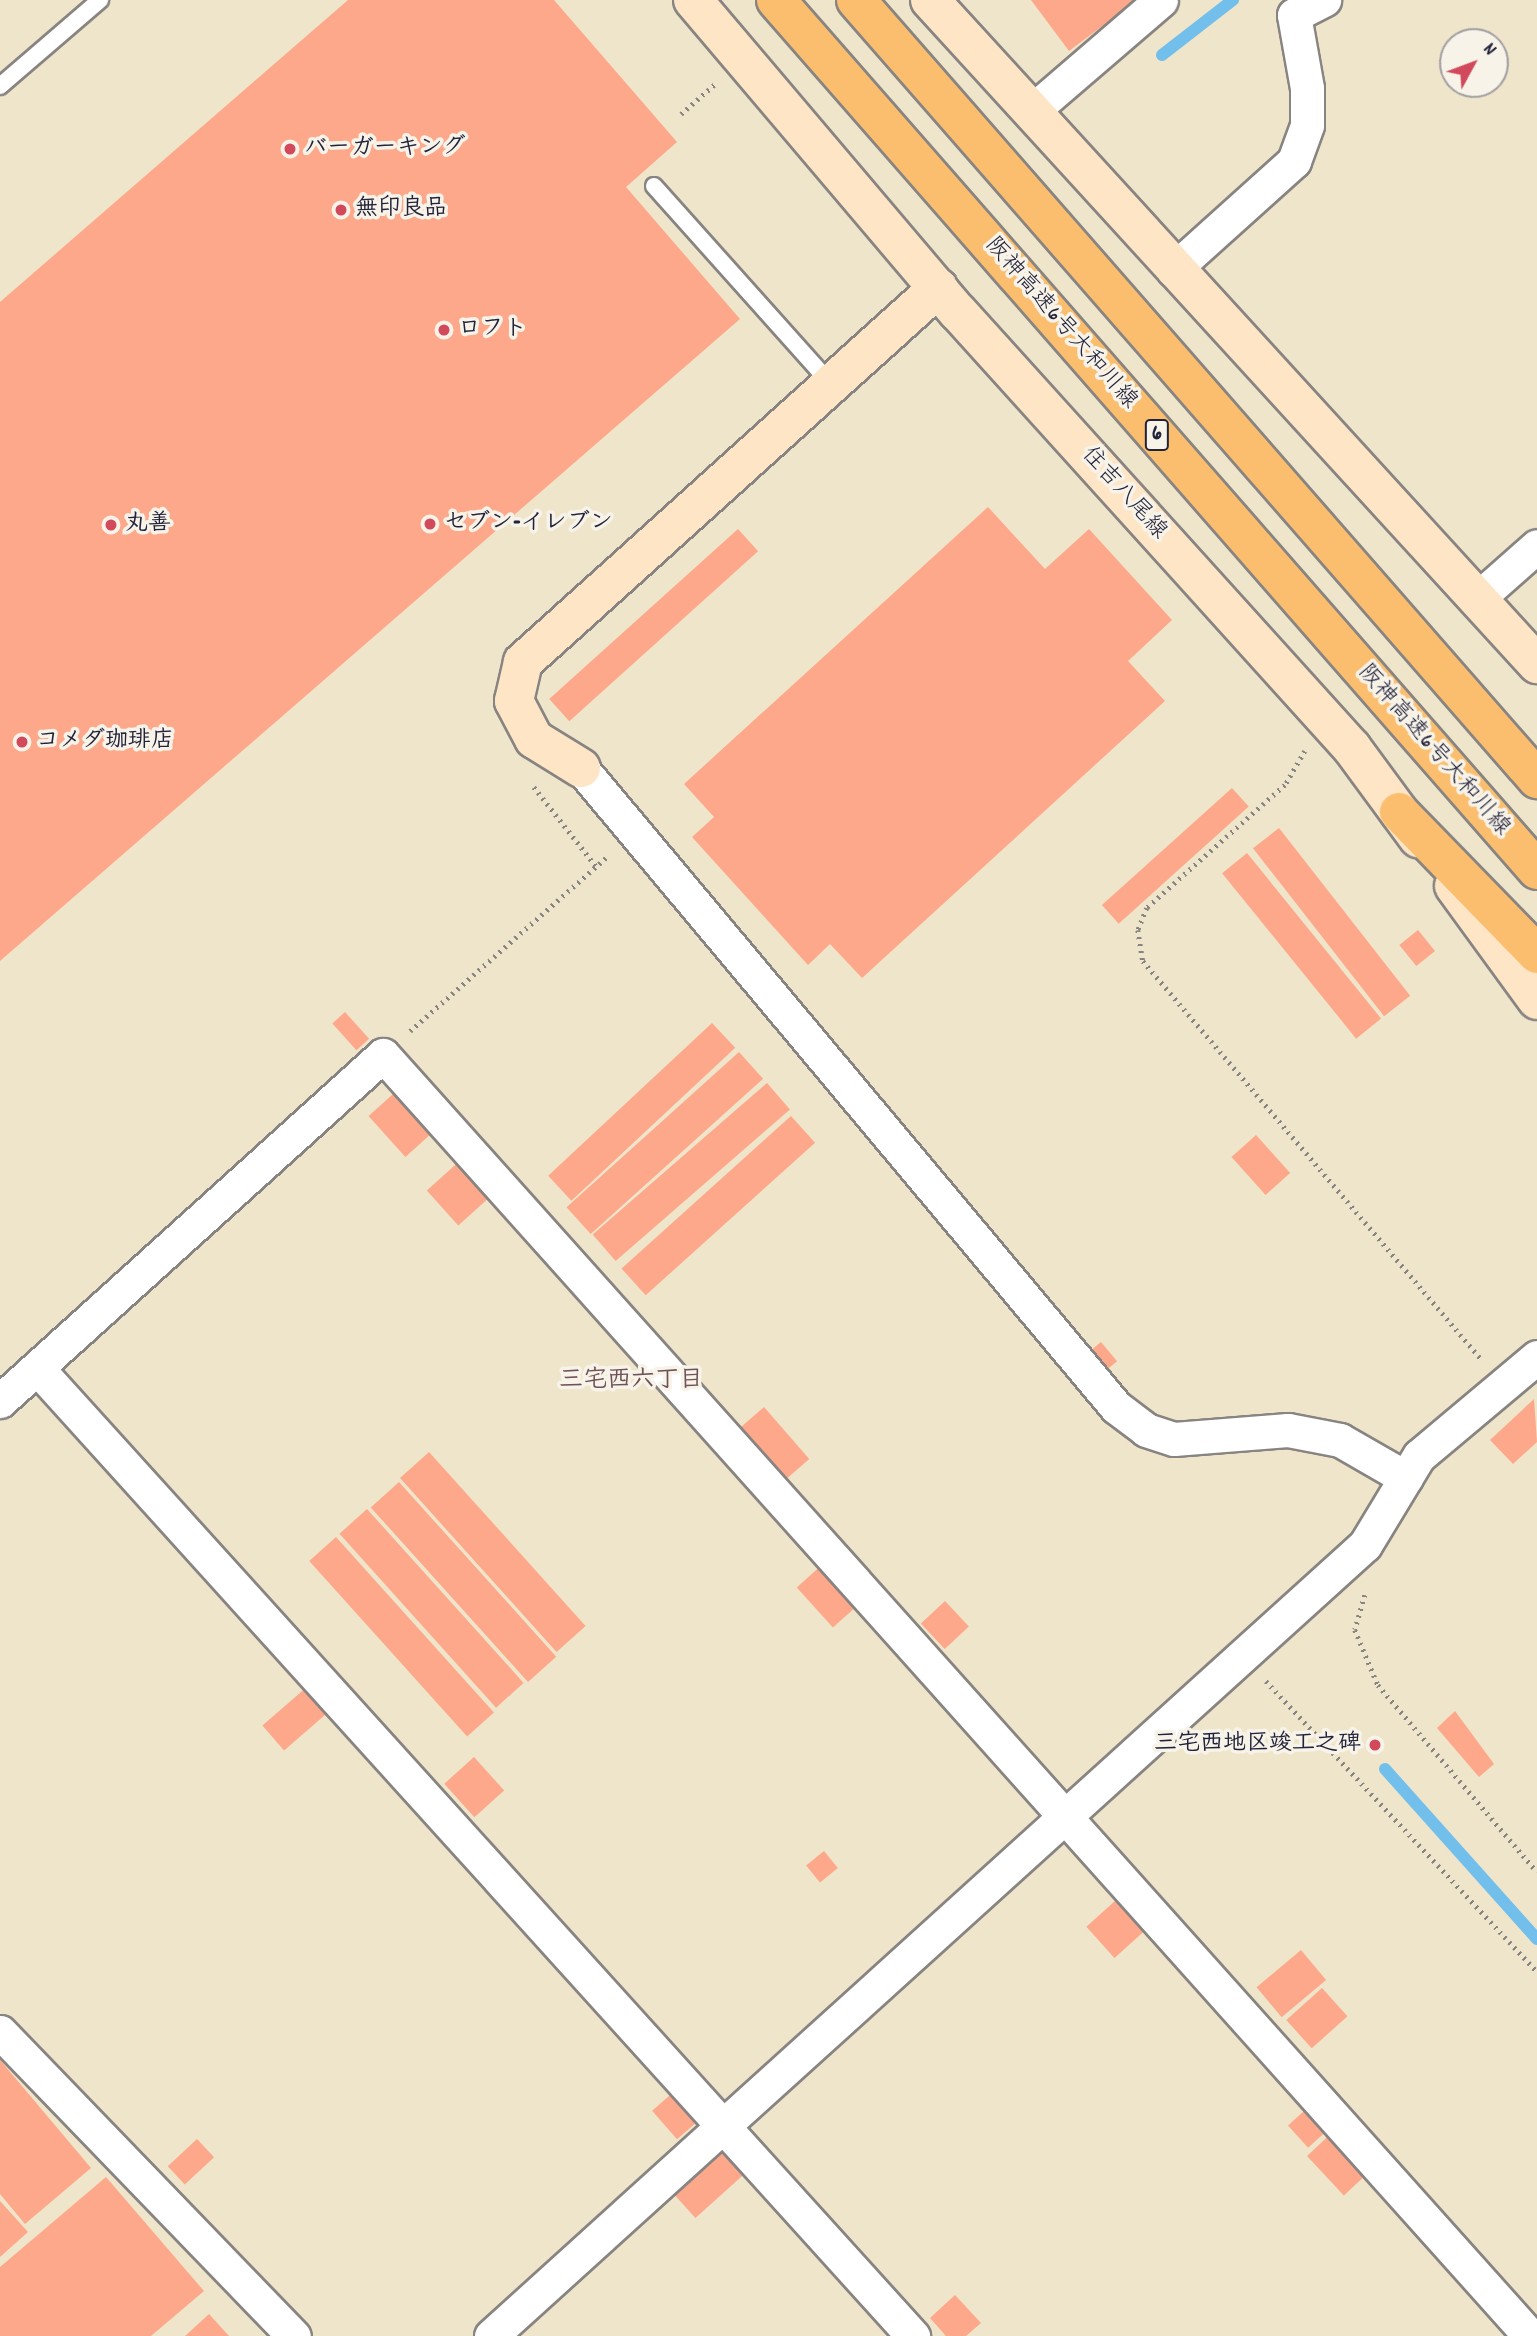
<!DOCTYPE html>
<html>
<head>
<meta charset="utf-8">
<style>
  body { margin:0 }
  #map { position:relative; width:1537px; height:2336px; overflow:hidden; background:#efe5ca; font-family:Dekko,"Klee One",sans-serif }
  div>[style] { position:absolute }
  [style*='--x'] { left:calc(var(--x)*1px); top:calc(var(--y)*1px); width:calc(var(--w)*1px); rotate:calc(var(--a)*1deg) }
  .stream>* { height:12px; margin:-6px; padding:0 6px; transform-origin:6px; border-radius:6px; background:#73bfec }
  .building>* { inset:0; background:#fda88a; transform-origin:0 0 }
  .path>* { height:4.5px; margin-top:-2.25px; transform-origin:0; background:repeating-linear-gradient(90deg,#888482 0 2px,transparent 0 7px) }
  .roads { filter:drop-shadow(2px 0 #888482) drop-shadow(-2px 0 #888482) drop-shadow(0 2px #888482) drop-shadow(0 -2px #888482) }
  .lane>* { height:16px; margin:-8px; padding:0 8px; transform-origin:8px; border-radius:8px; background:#fff }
  .street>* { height:33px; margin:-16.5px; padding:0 16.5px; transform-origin:16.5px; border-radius:16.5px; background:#fff }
  .secondary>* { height:38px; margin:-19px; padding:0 19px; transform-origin:19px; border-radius:19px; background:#fde5c5 }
  .highway>* { height:38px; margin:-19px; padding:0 19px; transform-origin:19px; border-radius:19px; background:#fabe6e }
  .dots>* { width:19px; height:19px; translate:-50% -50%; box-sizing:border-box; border:4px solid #f7f3e8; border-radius:50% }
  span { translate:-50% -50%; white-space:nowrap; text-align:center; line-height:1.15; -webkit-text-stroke:7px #f7f3e8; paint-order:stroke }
  .shield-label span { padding:2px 5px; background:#f7f3e8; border:2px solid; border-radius:5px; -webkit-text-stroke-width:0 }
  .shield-label { font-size:21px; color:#22223b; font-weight:700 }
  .poi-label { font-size:23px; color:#22223b; font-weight:700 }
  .left { translate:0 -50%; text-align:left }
  .right { translate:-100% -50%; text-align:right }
  .street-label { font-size:23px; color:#22223b }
  .neighbourhood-label { font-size:24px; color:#6f5157; font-weight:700 }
  .north { position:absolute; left:1439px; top:28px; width:70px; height:70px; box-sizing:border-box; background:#f7f3e8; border:2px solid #a29fa3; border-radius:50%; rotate:49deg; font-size:19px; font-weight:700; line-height:28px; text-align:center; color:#22223b }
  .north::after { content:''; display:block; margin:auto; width:24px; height:32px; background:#d1495b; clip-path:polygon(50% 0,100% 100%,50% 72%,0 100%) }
</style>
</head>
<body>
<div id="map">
  <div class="stream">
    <div style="--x:1162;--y:55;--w:90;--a:-37.8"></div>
    <div style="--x:1385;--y:1769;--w:228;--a:48.2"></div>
  </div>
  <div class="building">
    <div style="clip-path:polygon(348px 0,554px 0,677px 142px,626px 187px,740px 319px,0 961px,0 302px)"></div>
    <div style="clip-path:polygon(1031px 0,1137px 0,1069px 51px)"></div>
    <div style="clip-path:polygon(988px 507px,1045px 569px,1089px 529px,1172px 620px,1128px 661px,1165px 701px,862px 978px,830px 944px,808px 965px,692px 837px,714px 817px,684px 784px)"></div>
    <div style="left:738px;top:529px;width:30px;height:254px;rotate:48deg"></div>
    <div style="left:1232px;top:788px;width:25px;height:175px;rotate:48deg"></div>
    <div style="left:1279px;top:828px;width:213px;height:33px;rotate:52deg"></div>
    <div style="left:1247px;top:853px;width:213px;height:32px;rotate:51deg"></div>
    <div style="left:1418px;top:930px;width:27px;height:24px;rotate:51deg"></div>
    <div style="left:345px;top:1012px;width:36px;height:17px;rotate:48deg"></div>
    <div style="left:712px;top:1023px;width:34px;height:224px;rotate:47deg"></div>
    <div style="left:739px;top:1052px;width:36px;height:232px;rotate:48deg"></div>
    <div style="left:767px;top:1083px;width:35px;height:231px;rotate:49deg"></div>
    <div style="left:402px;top:1086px;width:55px;height:45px;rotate:48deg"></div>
    <div style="left:791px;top:1116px;width:36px;height:228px;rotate:48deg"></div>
    <div style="left:1256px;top:1135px;width:51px;height:33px;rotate:48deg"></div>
    <div style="left:464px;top:1157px;width:47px;height:50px;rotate:48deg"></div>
    <div style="left:1101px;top:1342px;width:25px;height:13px;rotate:50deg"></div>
    <div style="clip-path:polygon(1534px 1399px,1537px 1442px,1513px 1464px,1490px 1440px)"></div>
    <div style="left:764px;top:1407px;width:69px;height:32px;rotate:49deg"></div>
    <div style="left:429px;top:1452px;width:234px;height:39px;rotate:48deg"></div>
    <div style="left:399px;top:1482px;width:235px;height:38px;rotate:48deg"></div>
    <div style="left:367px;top:1509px;width:234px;height:37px;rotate:48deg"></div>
    <div style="left:336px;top:1537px;width:236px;height:36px;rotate:48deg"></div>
    <div style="left:825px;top:1562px;width:54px;height:38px;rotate:48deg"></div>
    <div style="left:945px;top:1601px;width:35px;height:33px;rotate:47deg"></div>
    <div style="left:316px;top:1679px;width:33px;height:71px;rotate:49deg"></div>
    <div style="clip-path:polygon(1455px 1711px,1494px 1764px,1479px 1777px,1437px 1728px)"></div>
    <div style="left:474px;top:1757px;width:45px;height:40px;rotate:48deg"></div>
    <div style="left:824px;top:1851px;width:22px;height:23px;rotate:51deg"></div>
    <div style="left:1125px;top:1892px;width:42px;height:52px;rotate:48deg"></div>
    <div style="left:1301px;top:1950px;width:39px;height:58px;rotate:50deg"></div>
    <div style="left:1322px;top:1988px;width:38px;height:48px;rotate:48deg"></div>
    <div style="clip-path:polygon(0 2060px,91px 2168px,25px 2224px,0 2194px)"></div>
    <div style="left:677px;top:2089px;width:38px;height:33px;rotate:49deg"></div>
    <div style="left:1314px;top:2102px;width:30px;height:35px;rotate:48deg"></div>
    <div style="left:1337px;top:2128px;width:54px;height:41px;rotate:47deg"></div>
    <div style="left:197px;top:2139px;width:25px;height:40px;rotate:47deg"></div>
    <div style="left:722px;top:2143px;width:38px;height:70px;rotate:48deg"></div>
    <div style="clip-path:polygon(106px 2177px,204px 2291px,151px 2336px,0 2336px,0 2267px)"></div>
    <div style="clip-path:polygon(0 2201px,28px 2232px,0 2257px)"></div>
    <div style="clip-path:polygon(955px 2295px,981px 2323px,966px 2336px,946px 2336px,930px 2318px)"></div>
    <div style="clip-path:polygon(209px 2314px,229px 2336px,185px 2336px)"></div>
  </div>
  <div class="path">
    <div style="--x:681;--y:114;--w:45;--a:-41.4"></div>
    <div style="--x:1305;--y:751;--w:39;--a:120"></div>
    <div style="--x:1285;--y:785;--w:185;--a:138.3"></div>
    <div style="--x:1147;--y:908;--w:24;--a:112"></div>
    <div style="--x:1138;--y:930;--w:31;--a:81"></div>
    <div style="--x:1143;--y:961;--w:524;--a:49.65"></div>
    <div style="--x:534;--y:787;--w:100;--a:51.9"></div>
    <div style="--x:410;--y:1031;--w:264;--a:-41.5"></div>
    <div style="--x:1365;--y:1595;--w:36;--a:106"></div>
    <div style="--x:1355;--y:1630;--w:60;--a:67.3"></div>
    <div style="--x:1378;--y:1685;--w:245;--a:49.6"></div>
    <div style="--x:1266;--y:1681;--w:398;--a:47"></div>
  </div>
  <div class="roads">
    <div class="lane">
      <div style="--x:0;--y:86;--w:132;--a:-40.7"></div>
      <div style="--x:654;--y:186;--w:267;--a:48.2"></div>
    </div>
    <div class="street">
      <div style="--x:1032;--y:111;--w:170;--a:-40.7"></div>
      <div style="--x:1173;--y:270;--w:163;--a:-42"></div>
      <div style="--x:1294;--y:161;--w:38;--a:-70"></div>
      <div style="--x:1307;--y:125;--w:37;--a:-90"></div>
      <div style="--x:1307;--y:88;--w:74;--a:-100.1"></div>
      <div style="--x:1294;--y:15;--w:34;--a:-27"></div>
      <div style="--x:1476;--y:600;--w:81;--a:-41.5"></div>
      <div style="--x:581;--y:768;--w:833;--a:50.06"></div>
      <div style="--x:1116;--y:1407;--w:38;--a:37"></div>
      <div style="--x:1146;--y:1430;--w:29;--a:18"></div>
      <div style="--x:1174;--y:1439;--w:114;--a:-4.5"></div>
      <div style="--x:1288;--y:1430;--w:53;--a:10.9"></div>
      <div style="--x:1340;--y:1440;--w:76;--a:29.9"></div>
      <div style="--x:37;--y:1368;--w:1306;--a:47.86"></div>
      <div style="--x:0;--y:1401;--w:516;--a:-42.09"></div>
      <div style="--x:383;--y:1055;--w:1719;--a:48.16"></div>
      <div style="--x:0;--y:2032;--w:423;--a:46"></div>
      <div style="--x:491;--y:2336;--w:1179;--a:-42.15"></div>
      <div style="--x:1365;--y:1545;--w:104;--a:-58.8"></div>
      <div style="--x:1419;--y:1456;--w:154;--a:-40"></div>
    </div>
    <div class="secondary">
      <div style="--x:693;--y:0;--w:409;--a:49.7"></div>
      <div style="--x:958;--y:312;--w:588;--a:47.9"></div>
      <div style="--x:1352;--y:748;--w:112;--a:53.7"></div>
      <div style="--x:930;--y:0;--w:900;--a:47.57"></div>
      <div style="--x:581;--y:768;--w:55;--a:-148.3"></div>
      <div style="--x:534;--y:739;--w:43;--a:-117.8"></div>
      <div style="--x:514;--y:701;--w:40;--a:-77"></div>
      <div style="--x:523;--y:662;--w:559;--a:-42.03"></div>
      <div style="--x:1454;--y:886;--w:141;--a:53.9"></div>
    </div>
    <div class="highway">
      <div style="--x:776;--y:0;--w:1156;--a:48.82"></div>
      <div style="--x:856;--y:0;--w:1035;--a:48.84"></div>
      <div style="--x:1399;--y:812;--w:198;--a:45.8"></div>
    </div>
  </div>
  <div class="dots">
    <div style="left:290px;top:149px;background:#d1495b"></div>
    <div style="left:341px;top:210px;background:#d1495b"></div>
    <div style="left:444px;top:330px;background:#d1495b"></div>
    <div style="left:430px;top:524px;background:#d1495b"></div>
    <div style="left:111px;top:525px;background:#d1495b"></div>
    <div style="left:22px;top:742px;background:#d1495b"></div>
    <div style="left:1375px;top:1745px;background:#d1495b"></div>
  </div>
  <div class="shield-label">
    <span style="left:1157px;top:435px">6</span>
  </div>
  <div class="poi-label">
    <span class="left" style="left:304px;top:149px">バーガーキング</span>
    <span class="left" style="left:355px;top:210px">無印良品</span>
    <span class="left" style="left:458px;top:330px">ロフト</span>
    <span class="left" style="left:444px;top:524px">セブン-イレブン</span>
    <span class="left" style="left:125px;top:525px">丸善</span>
    <span class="left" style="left:36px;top:742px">コメダ珈琲店</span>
    <span class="right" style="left:1361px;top:1745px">三宅西地区竣工之碑</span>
  </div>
  <div class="street-label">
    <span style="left:1060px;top:324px;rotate:49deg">阪神高速6号大和川線</span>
    <span style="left:1123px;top:494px;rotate:48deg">住吉八尾線</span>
    <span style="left:1433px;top:751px;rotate:49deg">阪神高速6号大和川線</span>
  </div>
  <div class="neighbourhood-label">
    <span style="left:631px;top:1382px">三宅西六丁目</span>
  </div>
  <div class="north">N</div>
</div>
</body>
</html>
